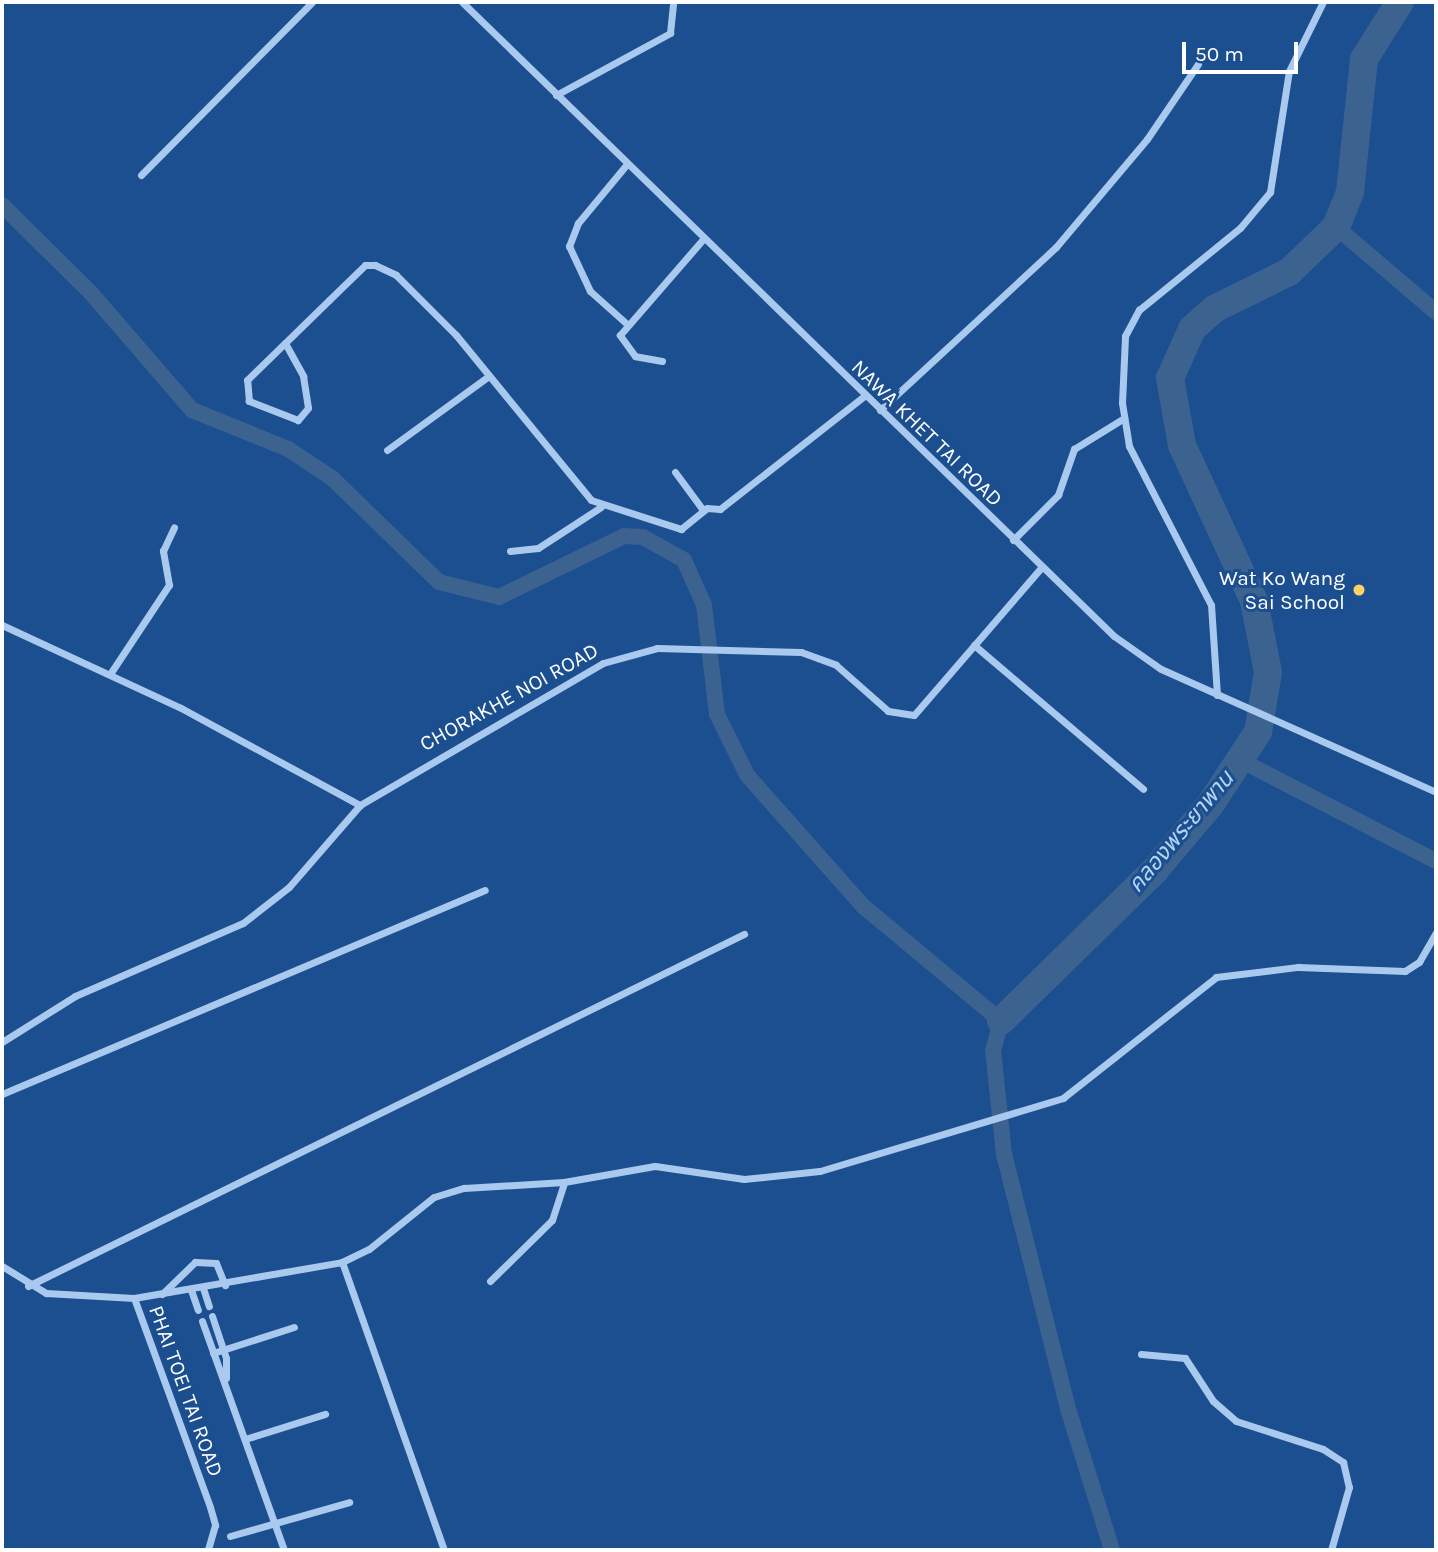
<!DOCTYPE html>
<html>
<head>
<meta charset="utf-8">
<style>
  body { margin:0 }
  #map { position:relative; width:1438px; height:1552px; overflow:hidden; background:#1b4f8f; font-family:Karla,"Noto Sans Thai",sans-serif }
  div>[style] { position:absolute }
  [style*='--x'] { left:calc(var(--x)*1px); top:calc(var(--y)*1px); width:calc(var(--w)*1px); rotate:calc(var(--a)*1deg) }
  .canal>* { height:16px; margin:-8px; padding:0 8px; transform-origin:8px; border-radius:8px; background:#3c6290 }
  .river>* { height:28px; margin:-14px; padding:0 14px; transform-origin:14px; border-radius:14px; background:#3c6290 }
  .street>* { height:7px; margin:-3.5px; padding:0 3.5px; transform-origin:3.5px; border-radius:3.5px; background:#a9c9ee }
  .dots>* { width:19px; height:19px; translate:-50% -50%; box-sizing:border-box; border:4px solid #1b4f8f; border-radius:50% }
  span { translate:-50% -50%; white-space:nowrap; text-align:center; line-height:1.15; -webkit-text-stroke:6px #1b4f8f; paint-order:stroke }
  .street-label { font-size:21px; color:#fff }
  .poi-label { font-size:21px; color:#fff }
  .right { translate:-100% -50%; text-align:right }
  .water-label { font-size:23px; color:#b5d3f5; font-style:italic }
  .frame { position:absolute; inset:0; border:4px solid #fff; pointer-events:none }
  .scale { position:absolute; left:1182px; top:42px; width:116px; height:32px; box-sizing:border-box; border:4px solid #fff; border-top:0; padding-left:9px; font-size:21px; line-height:24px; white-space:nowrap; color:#fff; -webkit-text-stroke:5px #1b4f8f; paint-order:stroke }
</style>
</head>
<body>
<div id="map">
  <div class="canal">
    <div style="--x:2;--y:205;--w:125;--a:44.7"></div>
    <div style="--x:91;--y:293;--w:155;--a:49.2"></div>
    <div style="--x:192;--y:410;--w:104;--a:22.1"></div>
    <div style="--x:288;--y:449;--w:53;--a:33.4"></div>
    <div style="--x:332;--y:478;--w:149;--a:44.2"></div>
    <div style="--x:439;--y:582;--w:62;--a:14"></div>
    <div style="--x:499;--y:597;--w:139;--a:-26"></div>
    <div style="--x:624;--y:536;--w:19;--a:3"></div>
    <div style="--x:643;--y:537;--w:47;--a:29.3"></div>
    <div style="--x:684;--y:560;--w:49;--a:66"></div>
    <div style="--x:704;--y:605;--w:110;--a:83.2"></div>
    <div style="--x:717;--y:714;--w:68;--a:63.8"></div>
    <div style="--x:747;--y:775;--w:175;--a:48.5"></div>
    <div style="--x:863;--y:906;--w:180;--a:39.8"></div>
    <div style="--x:1001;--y:1021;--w:30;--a:105"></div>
    <div style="--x:993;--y:1050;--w:105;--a:84"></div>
    <div style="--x:1004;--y:1154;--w:266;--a:75.9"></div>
    <div style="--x:1069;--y:1412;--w:145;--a:72.7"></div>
    <div style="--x:1336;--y:227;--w:131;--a:40.4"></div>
    <div style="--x:1242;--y:761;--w:218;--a:27.3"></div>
  </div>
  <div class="river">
    <div style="--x:1001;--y:1021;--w:216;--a:-44.4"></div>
    <div style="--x:1155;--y:870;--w:85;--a:-49.8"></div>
    <div style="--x:1210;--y:805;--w:87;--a:-56.7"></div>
    <div style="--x:1258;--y:732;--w:61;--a:-80.5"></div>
    <div style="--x:1268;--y:672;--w:72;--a:-101.2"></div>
    <div style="--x:1254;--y:601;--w:172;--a:-114.8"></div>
    <div style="--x:1182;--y:445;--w:68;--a:-100.2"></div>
    <div style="--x:1170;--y:378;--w:54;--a:-65.8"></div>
    <div style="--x:1192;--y:329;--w:30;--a:-42"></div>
    <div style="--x:1214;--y:309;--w:84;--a:-26.3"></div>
    <div style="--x:1289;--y:272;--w:65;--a:-43.8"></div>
    <div style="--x:1336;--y:227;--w:38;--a:-68"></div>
    <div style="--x:1350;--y:192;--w:134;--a:-84"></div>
    <div style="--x:1364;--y:59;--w:67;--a:-57.7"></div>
  </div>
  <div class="street">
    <div style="--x:462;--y:2;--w:909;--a:44.2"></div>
    <div style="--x:1114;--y:636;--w:57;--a:35.1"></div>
    <div style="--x:1161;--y:669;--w:301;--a:24.1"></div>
    <div style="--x:556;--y:95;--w:130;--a:-28.5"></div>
    <div style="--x:670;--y:33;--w:31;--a:-84"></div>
    <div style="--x:627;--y:164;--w:77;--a:129.7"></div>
    <div style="--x:578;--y:223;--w:25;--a:111"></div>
    <div style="--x:569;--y:246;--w:50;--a:65"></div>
    <div style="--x:590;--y:291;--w:51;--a:41.8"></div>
    <div style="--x:141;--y:175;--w:243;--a:-45.3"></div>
    <div style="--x:285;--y:343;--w:38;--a:61"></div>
    <div style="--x:303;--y:376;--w:32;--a:81"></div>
    <div style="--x:308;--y:408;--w:16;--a:130"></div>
    <div style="--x:298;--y:420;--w:53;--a:-158.8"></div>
    <div style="--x:249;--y:401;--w:21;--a:-95"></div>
    <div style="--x:247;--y:380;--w:115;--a:-44.3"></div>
    <div style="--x:329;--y:300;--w:50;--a:-44.2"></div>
    <div style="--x:365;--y:265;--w:10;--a:0"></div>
    <div style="--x:375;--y:265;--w:23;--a:25"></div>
    <div style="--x:396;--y:275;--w:85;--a:45"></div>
    <div style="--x:456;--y:335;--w:213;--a:50.7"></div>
    <div style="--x:591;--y:500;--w:95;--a:17.9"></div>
    <div style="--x:681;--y:529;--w:33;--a:-39"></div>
    <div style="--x:707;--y:508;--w:13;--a:4"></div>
    <div style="--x:720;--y:509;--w:182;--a:-38.1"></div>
    <div style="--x:662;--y:361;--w:27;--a:-170"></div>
    <div style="--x:635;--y:356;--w:26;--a:-126"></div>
    <div style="--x:620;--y:335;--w:128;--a:-49.1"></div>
    <div style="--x:880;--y:410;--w:240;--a:-42.8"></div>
    <div style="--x:1056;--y:247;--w:141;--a:-49.9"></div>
    <div style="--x:1147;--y:139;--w:91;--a:-55.8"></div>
    <div style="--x:387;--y:450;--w:126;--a:-36"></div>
    <div style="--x:675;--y:472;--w:47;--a:53.6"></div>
    <div style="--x:1013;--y:540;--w:64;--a:-45"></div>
    <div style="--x:1058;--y:495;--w:49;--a:-70.8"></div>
    <div style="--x:1074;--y:449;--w:59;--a:-31.8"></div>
    <div style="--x:510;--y:551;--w:28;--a:-6"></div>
    <div style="--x:538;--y:548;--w:75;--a:-33.1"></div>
    <div style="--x:2;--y:625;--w:197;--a:24.9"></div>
    <div style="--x:181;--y:708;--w:204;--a:28.5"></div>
    <div style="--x:974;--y:645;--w:222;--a:40.4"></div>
    <div style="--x:110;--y:674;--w:107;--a:-56.5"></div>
    <div style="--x:169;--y:585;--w:35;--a:-100"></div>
    <div style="--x:163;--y:551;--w:26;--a:-65"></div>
    <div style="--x:1217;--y:695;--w:90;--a:-93.8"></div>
    <div style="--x:1211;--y:605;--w:179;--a:-117.3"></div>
    <div style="--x:1129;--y:446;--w:44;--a:-99.2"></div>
    <div style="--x:1122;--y:403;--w:67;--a:-87.4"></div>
    <div style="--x:1125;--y:336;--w:30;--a:-62"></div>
    <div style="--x:1139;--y:310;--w:130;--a:-39.1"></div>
    <div style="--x:1240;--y:228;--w:47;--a:-50.2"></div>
    <div style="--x:1270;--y:192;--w:122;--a:-81.1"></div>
    <div style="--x:1289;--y:71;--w:77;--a:-63.8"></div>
    <div style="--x:2;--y:1042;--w:86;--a:-32.2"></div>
    <div style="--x:75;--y:996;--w:183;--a:-23.5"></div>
    <div style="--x:243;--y:923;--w:58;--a:-38"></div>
    <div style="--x:289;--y:887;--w:108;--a:-49.1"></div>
    <div style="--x:360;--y:805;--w:281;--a:-30.3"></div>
    <div style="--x:603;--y:663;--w:56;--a:-15.5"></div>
    <div style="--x:657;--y:648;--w:144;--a:1.6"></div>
    <div style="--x:801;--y:652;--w:37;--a:20"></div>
    <div style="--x:836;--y:665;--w:69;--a:41.5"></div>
    <div style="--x:888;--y:711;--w:26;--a:9"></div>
    <div style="--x:914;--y:715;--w:194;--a:-49.2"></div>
    <div style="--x:2;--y:1094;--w:524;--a:-22.9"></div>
    <div style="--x:342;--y:1262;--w:306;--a:70.5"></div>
    <div style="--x:2;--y:1266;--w:52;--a:31.5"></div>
    <div style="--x:46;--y:1293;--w:88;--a:3.3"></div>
    <div style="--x:134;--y:1298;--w:222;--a:70"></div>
    <div style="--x:210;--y:1507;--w:19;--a:74"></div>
    <div style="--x:215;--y:1525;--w:26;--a:106"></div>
    <div style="--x:490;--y:1281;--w:87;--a:-44.5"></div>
    <div style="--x:552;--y:1220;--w:40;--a:-72"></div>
    <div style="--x:28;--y:1286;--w:798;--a:-26.18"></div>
    <div style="--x:203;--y:1288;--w:19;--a:72"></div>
    <div style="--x:191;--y:1290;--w:21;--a:71"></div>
    <div style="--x:162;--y:1294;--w:46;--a:-44.1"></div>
    <div style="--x:195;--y:1262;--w:21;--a:3"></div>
    <div style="--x:216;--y:1263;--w:24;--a:68"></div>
    <div style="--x:134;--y:1298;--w:211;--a:-9.8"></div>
    <div style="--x:342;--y:1262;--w:30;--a:-26"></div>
    <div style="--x:369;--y:1249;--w:83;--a:-38.7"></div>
    <div style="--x:434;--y:1197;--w:31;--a:-17"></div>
    <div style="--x:464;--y:1188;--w:100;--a:-3.4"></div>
    <div style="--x:564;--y:1182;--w:92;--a:-10"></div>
    <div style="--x:655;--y:1166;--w:90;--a:8.3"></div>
    <div style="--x:744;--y:1179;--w:76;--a:-6"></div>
    <div style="--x:820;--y:1171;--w:254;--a:-16.7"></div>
    <div style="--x:1063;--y:1098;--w:195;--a:-38.3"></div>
    <div style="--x:1216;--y:977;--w:83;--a:-7"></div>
    <div style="--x:1298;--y:967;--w:107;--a:2.1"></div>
    <div style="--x:1405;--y:971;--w:17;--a:-33"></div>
    <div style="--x:1419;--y:962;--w:34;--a:-60"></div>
    <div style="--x:212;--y:1316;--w:44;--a:71.6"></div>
    <div style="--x:226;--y:1358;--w:20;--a:90"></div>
    <div style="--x:202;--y:1321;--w:243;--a:70.3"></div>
    <div style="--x:213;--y:1353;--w:85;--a:-17.8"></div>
    <div style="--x:1141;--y:1354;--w:44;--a:5.2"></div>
    <div style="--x:1185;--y:1358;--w:51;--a:56.9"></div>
    <div style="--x:1213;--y:1401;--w:30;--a:41"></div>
    <div style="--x:1236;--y:1421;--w:91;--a:17.8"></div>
    <div style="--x:1323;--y:1449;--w:24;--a:33"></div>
    <div style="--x:1343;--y:1462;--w:26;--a:77"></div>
    <div style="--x:1349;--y:1487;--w:66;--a:105.9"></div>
    <div style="--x:245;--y:1439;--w:84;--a:-17.4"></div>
    <div style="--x:230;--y:1536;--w:124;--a:-15.9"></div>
  </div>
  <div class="dots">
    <div style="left:1359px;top:590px;background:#ffd166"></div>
  </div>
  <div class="street-label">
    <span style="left:927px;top:433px;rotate:44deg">NAWA KHET TAI ROAD</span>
    <span style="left:509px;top:697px;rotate:-29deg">CHORAKHE NOI ROAD</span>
    <span style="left:186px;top:1391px;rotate:70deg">PHAI TOEI TAI ROAD</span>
  </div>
  <div class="poi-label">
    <span class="right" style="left:1345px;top:590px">Wat Ko Wang<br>Sai School</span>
  </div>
  <div class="water-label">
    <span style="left:1181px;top:832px;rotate:-50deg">คลองพระยาพาน</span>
  </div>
  <div class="frame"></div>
  <div class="scale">50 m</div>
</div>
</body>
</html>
